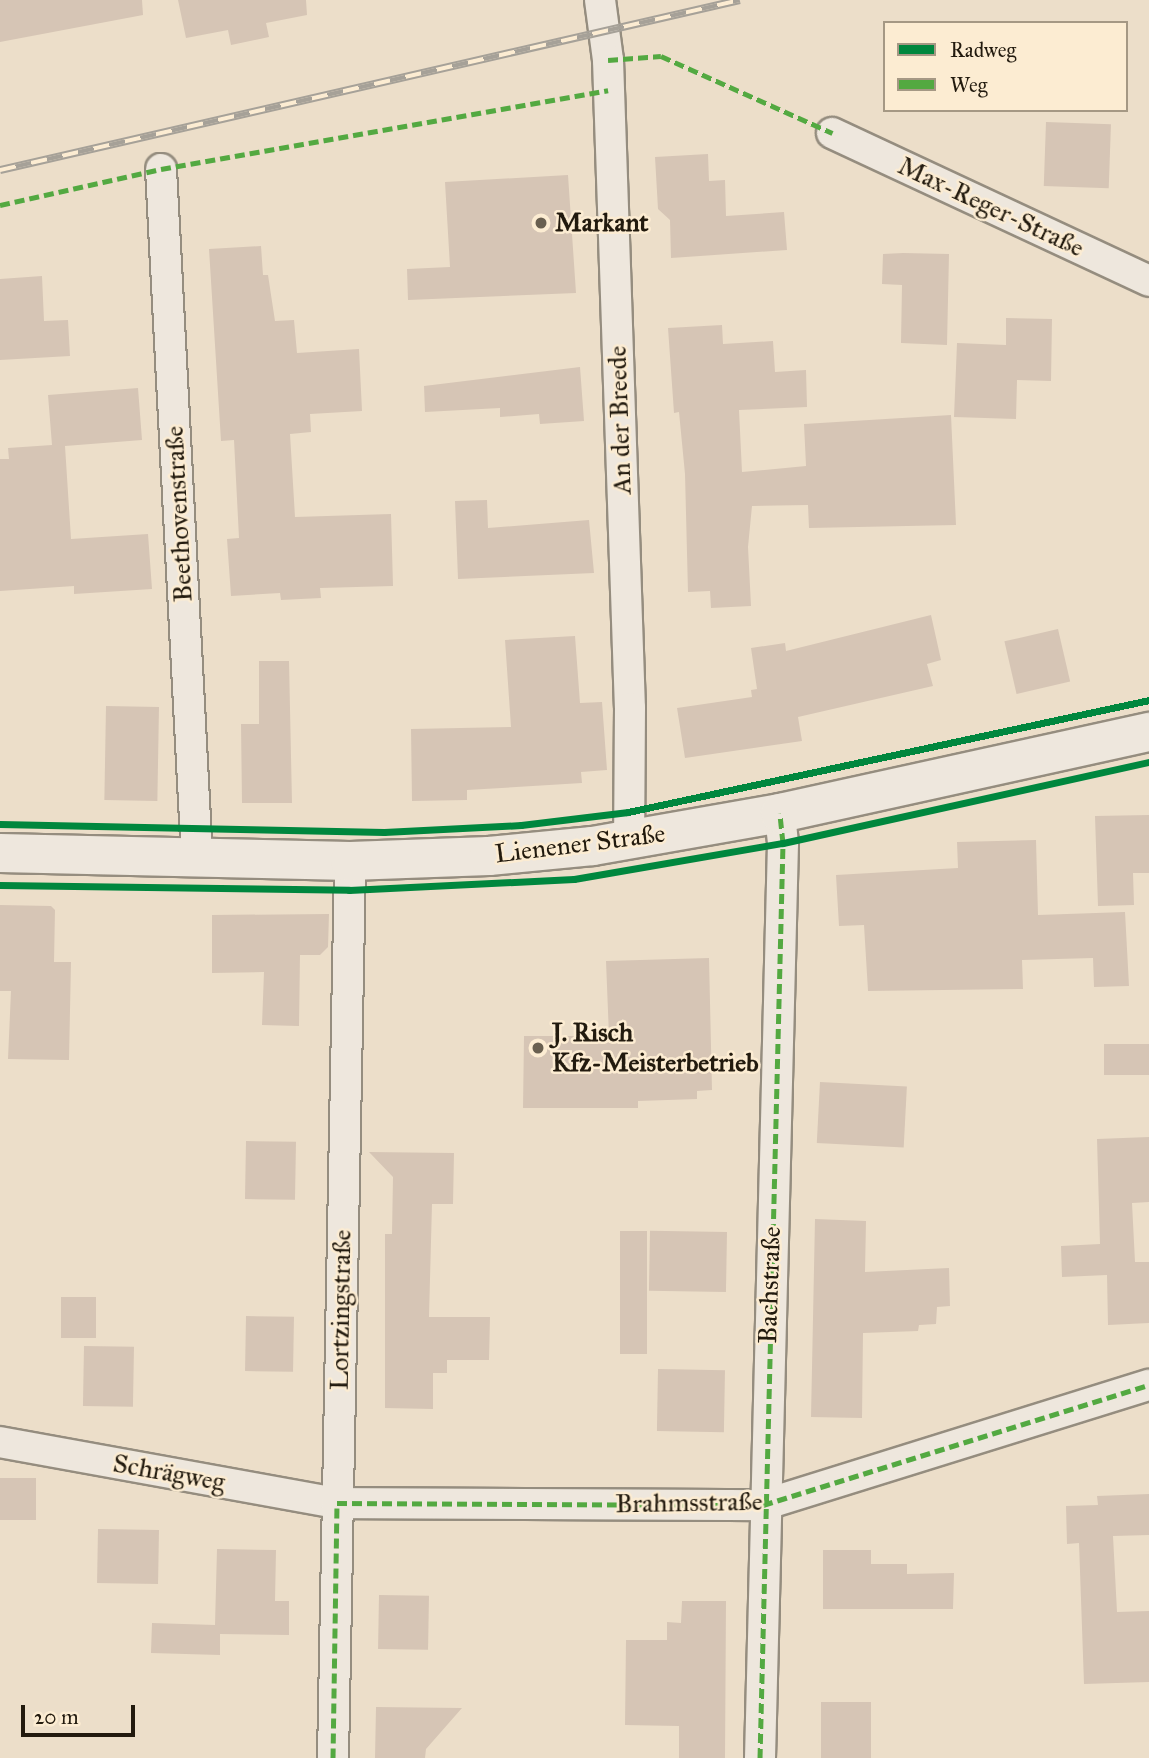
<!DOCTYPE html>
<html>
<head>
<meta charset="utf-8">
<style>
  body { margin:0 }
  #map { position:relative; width:1149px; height:1758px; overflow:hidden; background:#ecdec9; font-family:"IM FELL Great Primer",serif }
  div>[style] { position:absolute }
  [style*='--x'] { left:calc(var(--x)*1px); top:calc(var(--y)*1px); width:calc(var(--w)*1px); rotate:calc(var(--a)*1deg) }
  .building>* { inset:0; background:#d6c5b5; transform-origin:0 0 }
  .roads { filter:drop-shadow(2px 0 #958d7f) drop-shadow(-2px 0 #958d7f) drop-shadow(0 2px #958d7f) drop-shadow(0 -2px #958d7f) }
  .street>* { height:30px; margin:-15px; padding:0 15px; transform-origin:15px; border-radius:15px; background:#eee7dd }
  .secondary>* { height:38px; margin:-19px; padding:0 19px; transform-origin:19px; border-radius:19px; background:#eee7dd }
  .rail>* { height:8px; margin-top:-4px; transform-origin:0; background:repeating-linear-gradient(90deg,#fcecd2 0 16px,#a6a198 0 32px); box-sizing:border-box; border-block:2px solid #a6a198 }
  .quiet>* { height:5px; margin-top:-2.5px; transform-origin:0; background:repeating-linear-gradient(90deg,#53a941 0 10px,transparent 0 15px) }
  .cycleway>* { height:7px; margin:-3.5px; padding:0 3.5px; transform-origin:3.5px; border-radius:3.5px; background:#00873e }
  .dots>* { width:19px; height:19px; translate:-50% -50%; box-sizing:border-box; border:4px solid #fcecd2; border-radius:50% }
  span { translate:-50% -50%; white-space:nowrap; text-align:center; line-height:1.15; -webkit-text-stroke:5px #fcecd2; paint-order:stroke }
  .street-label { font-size:26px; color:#221a0e }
  .poi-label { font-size:26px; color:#221a0e; font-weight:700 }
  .left { translate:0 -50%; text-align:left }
  .legend { position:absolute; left:883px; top:21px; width:245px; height:91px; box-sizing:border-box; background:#fcecd2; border:2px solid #a59884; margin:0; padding:9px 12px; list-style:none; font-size:21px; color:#221a0e }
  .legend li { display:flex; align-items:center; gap:14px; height:35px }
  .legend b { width:35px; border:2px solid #a59884 }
  .scale { position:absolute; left:21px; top:1705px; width:114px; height:32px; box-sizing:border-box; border:4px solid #221a0e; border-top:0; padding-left:9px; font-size:21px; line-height:24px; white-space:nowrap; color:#221a0e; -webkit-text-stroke:5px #fcecd2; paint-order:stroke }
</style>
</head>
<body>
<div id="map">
  <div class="building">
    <div style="clip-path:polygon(0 0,142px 0,143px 15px,0 42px)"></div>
    <div style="clip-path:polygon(178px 0,306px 0,307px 15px,266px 23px,269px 37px,231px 45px,228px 30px,186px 38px)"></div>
    <div style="left:1046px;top:122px;width:65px;height:64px;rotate:2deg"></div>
    <div style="clip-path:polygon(708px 154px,709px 181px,725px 180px,726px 216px,784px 212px,787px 250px,671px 258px,670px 220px,658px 209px,655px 157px)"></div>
    <div style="clip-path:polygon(568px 175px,576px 293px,408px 300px,407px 269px,450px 267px,445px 182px)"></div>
    <div style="clip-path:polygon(261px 246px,263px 275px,268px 275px,275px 321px,294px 320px,297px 353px,359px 349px,362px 411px,310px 414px,311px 432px,290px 434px,295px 517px,391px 514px,393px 586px,320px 588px,321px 598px,281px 600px,280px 593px,231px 596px,227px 539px,239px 538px,234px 440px,221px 441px,209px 249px)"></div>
    <div style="clip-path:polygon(903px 253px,949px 254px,947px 345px,901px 343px,902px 285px,882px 284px,883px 254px)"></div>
    <div style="clip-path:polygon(42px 276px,44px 321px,68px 320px,70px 356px,0 360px,0 279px)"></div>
    <div style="clip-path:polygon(1006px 318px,1052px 319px,1051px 381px,1017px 380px,1016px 419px,954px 417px,957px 343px,1006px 345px)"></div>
    <div style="clip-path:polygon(722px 325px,723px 344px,773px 341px,775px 372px,806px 370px,807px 407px,739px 410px,742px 472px,806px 466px,804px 424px,951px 415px,956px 525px,809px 528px,808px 505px,752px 506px,748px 547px,751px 606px,711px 608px,710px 591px,688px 592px,685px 474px,679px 412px,674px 413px,668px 328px)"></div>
    <div style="clip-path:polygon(580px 367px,584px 421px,540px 424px,539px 414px,500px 417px,500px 408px,425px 412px,424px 386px)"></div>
    <div style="clip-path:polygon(138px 388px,142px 440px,65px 446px,71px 539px,148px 534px,152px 589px,74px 594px,74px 586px,0 591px,0 459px,9px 459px,8px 448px,52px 445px,48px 395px)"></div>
    <div style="clip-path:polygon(487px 500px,488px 528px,589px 520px,594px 573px,458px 579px,455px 501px)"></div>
    <div style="clip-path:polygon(931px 615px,941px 660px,927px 664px,933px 686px,798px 717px,802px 741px,685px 758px,677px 708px,752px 697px,751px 690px,757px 689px,751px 648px,785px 643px,786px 651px)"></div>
    <div style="left:1058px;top:629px;width:54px;height:55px;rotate:77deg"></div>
    <div style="clip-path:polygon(575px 636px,580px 703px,602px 702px,607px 770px,581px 772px,582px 783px,467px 790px,467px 800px,412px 801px,411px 729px,511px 727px,505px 640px)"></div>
    <div style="clip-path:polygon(259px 661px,289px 661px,292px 803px,242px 803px,241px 724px,259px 724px)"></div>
    <div style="left:106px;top:706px;width:53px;height:94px;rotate:1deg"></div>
    <div style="clip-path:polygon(1149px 815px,1149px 873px,1133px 873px,1134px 905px,1098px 906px,1095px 816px)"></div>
    <div style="clip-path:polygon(1036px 840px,1038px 915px,1125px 912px,1129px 986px,1094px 987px,1093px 958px,1022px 960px,1023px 989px,868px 991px,864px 925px,839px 926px,836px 875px,958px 868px,957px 842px)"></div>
    <div style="clip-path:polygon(0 905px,51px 906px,55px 910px,54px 962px,71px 962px,69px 1060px,8px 1059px,11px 991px,0 991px)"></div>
    <div style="clip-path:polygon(329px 914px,328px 947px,320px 955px,300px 955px,299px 1026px,262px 1025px,264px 972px,212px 973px,212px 915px)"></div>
    <div style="clip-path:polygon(709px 958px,712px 1090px,697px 1091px,697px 1099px,638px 1101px,638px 1108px,523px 1108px,524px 1036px,609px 1036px,606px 961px)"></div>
    <div style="left:1149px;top:1044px;width:31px;height:45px;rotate:90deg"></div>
    <div style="left:820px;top:1082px;width:87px;height:61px;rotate:3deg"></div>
    <div style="clip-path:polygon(1149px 1137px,1149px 1202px,1132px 1203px,1135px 1262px,1149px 1262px,1149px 1323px,1108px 1325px,1107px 1275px,1062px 1277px,1061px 1246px,1100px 1244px,1097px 1139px)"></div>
    <div style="left:246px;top:1141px;width:50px;height:58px;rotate:1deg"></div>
    <div style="clip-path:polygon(369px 1152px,454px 1153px,453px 1204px,432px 1204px,429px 1317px,490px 1317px,489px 1360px,447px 1360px,447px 1373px,433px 1373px,433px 1409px,385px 1408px,385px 1234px,392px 1234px,393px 1177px)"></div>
    <div style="clip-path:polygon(815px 1219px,866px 1221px,865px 1272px,949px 1268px,950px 1306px,937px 1307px,936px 1324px,919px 1325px,918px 1331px,863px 1333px,862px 1418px,811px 1417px)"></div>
    <div style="left:620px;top:1231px;width:27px;height:123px"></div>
    <div style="left:727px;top:1232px;width:60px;height:77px;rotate:91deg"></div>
    <div style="left:61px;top:1297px;width:35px;height:41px"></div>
    <div style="left:246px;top:1316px;width:48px;height:55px;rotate:1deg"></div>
    <div style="left:84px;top:1346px;width:50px;height:60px;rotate:1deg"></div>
    <div style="left:658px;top:1369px;width:67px;height:62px;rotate:1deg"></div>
    <div style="left:0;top:1478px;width:36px;height:42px"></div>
    <div style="clip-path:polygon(1149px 1494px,1149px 1535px,1113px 1536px,1117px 1612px,1149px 1611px,1149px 1682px,1084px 1684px,1079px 1543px,1067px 1544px,1066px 1506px,1098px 1505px,1097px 1496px)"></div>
    <div style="left:98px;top:1529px;width:61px;height:54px;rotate:1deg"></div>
    <div style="clip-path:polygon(217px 1549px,276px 1550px,275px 1601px,289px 1601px,289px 1635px,220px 1634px,220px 1655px,151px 1653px,152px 1623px,215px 1625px)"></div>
    <div style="clip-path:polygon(823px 1550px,871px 1550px,871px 1564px,907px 1564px,907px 1574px,954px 1573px,953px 1609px,823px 1609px)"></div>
    <div style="left:379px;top:1595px;width:50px;height:54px;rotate:1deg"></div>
    <div style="clip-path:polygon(682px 1601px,726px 1601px,725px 1758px,679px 1758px,679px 1726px,625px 1725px,626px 1640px,667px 1640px,667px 1622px,681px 1623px)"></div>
    <div style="left:821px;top:1702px;width:50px;height:56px"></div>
    <div style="clip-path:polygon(376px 1707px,462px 1708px,426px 1749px,425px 1758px,375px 1758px)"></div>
  </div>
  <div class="roads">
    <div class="street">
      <div style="--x:600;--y:0;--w:61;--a:82.4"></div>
      <div style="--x:608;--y:60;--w:648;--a:88.06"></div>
      <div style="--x:630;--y:708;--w:133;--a:90.4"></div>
      <div style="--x:832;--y:133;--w:350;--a:25"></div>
      <div style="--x:161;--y:169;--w:691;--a:87.01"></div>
      <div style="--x:0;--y:1442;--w:342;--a:10.3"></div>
      <div style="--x:337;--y:1503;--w:426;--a:0.3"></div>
      <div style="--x:763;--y:1505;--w:404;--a:-17.3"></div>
      <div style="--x:333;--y:1758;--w:897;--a:-88.91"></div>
      <div style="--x:760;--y:1758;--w:915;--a:-88.56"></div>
      <div style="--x:783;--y:843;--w:30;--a:-96"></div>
    </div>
    <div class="secondary">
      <div style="--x:0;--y:853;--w:350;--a:1.3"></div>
      <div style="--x:350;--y:861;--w:139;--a:-2.1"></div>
      <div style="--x:489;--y:856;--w:104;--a:-5.5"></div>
      <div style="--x:593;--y:846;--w:190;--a:-10"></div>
      <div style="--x:780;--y:813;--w:378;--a:-12.4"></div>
    </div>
  </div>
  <div class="rail">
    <div style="--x:0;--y:170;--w:759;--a:-12.94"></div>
  </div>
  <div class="quiet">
    <div style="--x:608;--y:60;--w:53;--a:-4.3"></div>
    <div style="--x:661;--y:56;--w:188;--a:24.2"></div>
    <div style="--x:0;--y:205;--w:165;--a:-12.6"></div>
    <div style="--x:161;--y:169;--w:454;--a:-10"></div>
    <div style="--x:333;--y:1758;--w:255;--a:-89.1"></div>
    <div style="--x:337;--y:1503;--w:426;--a:0.3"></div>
    <div style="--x:763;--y:1505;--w:404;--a:-17.3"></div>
    <div style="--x:760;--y:1758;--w:915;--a:-88.56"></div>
    <div style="--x:783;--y:843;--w:30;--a:-96"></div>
  </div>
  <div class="cycleway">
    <div style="--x:0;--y:824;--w:384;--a:1.2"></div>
    <div style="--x:384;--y:832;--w:137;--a:-2.9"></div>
    <div style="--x:521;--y:825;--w:108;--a:-6.9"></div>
    <div style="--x:628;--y:812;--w:533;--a:-12.13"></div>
    <div style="--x:0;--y:885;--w:349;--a:0.8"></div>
    <div style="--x:349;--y:890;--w:225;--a:-2.8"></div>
    <div style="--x:574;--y:879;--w:212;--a:-9.8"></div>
    <div style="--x:783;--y:843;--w:375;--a:-12.5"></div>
  </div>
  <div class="dots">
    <div style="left:541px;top:223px;background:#695f4f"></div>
    <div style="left:538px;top:1048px;background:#695f4f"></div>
  </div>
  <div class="street-label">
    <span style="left:991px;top:207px;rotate:25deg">Max-Reger-Straße</span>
    <span style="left:620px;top:420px;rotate:-92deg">An der Breede</span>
    <span style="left:179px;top:514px;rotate:-93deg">Beethovenstraße</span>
    <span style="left:580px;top:844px;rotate:-7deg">Lienener Straße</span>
    <span style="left:770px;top:1285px;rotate:-88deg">Bachstraße</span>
    <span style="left:341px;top:1310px;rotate:-89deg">Lortzingstraße</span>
    <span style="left:169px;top:1473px;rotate:10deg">Schrägweg</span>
    <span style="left:689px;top:1503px;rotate:-1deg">Brahmsstraße</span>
  </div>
  <div class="poi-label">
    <span class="left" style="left:555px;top:223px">Markant</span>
    <span class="left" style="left:552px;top:1048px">J. Risch<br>Kfz-Meisterbetrieb</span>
  </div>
  <ul class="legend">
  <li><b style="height:9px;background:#00873e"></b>Radweg</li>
  <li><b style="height:9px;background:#53a941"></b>Weg</li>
  </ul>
  <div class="scale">20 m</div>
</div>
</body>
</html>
